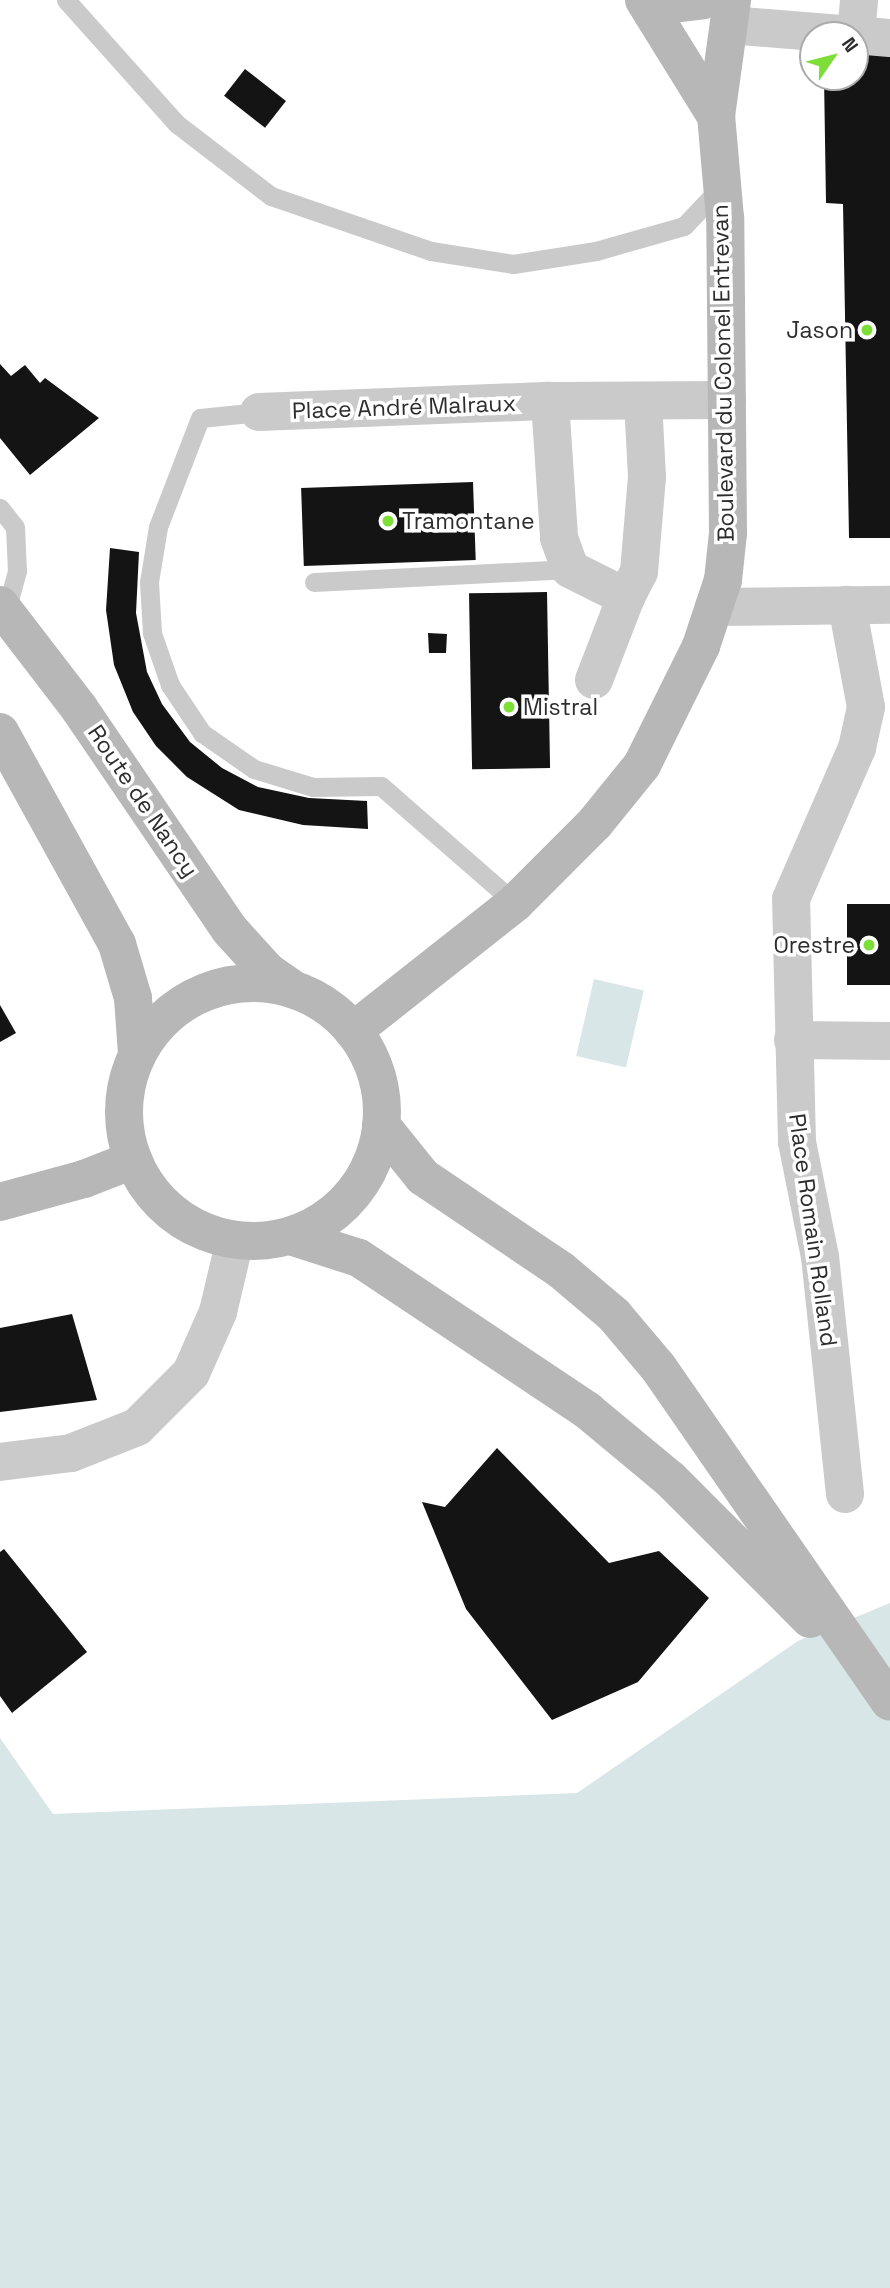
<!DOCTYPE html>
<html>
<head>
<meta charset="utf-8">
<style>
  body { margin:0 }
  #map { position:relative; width:890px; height:2288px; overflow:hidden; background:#fff; font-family:"Space Grotesk",sans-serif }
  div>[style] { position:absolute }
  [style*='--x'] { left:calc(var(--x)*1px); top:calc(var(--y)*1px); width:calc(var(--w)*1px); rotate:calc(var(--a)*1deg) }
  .green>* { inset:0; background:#d8e6e7; transform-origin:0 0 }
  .building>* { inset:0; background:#141414; transform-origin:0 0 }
  .lane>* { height:19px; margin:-9.5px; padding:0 9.5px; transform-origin:9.5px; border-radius:9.5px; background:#cacaca }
  .street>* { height:38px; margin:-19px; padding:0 19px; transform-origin:19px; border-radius:19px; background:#cacaca }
  .secondary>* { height:38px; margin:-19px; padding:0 19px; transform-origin:19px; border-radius:19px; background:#b7b7b7 }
  .secondary>.ring { margin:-19px; padding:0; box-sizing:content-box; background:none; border:38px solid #b7b7b7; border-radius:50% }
  .dots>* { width:19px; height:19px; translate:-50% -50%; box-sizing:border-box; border:4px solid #fff; border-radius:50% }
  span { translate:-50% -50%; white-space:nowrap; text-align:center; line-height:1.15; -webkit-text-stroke:7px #fff; paint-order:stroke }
  .poi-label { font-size:23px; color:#2d2d2d }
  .right { translate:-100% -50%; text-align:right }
  .left { translate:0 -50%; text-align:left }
  .street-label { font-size:23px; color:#2d2d2d }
  .north { position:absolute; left:799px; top:21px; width:70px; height:70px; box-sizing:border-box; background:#fff; border:2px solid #ababab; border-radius:50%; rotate:55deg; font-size:19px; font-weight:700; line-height:28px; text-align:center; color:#2d2d2d }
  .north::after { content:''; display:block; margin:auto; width:24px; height:32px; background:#7cde36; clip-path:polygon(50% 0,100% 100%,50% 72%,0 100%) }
</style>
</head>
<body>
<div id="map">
  <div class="green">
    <div style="left:594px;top:979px;width:51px;height:79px;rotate:13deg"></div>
    <div style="clip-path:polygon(890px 1603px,890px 2288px,0 2288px,0 1738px,53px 1814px,577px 1793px,798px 1641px)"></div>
  </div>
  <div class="building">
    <div style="clip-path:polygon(890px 48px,890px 538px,849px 538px,843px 204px,826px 203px,824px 77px,855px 77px,855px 49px)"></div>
    <div style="left:245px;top:69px;width:52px;height:34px;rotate:38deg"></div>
    <div style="clip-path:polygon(0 364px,11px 376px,25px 365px,40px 383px,45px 378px,99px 418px,30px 475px,0 438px)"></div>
    <div style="left:473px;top:482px;width:78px;height:172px;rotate:88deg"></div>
    <div style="clip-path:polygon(110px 548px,139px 552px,136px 613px,147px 672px,162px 704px,190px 742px,222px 768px,258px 787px,309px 798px,367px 801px,368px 829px,303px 825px,239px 810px,187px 777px,156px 746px,133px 712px,114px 665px,106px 610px)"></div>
    <div style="left:547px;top:592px;width:176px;height:78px;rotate:89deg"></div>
    <div style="clip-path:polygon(428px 633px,447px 634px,446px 653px,429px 653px)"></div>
    <div style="left:890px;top:904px;width:81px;height:43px;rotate:90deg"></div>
    <div style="clip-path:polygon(0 1005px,16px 1033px,0 1042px)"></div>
    <div style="clip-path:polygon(72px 1314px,97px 1400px,0 1412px,0 1328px)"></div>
    <div style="clip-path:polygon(497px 1448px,609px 1563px,659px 1551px,709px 1598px,638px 1682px,552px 1720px,466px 1609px,422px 1502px,445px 1507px)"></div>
    <div style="clip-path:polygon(4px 1549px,87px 1652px,12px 1713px,0 1696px,0 1552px)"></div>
  </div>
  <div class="lane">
    <div style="--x:66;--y:0;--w:166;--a:48.2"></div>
    <div style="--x:177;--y:124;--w:118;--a:37.5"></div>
    <div style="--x:271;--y:196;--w:169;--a:19"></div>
    <div style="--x:431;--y:251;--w:83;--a:9"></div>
    <div style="--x:513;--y:264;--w:84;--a:-8.9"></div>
    <div style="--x:596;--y:251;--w:91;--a:-15.9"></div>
    <div style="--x:684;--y:226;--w:52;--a:-46.5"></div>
    <div style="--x:259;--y:412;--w:59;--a:174.2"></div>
    <div style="--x:200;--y:418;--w:117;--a:111.1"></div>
    <div style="--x:158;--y:527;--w:56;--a:99.3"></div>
    <div style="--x:149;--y:582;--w:51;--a:86.6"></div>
    <div style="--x:152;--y:633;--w:55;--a:70.9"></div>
    <div style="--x:170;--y:685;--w:58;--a:56.3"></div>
    <div style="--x:202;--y:733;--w:63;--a:34.7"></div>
    <div style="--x:254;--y:769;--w:62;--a:17"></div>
    <div style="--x:313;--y:787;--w:68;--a:-0.8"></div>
    <div style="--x:381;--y:786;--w:178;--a:41.1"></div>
    <div style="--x:0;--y:508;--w:24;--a:52"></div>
    <div style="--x:15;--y:527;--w:44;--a:87.4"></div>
    <div style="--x:17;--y:571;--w:41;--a:105.4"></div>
    <div style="--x:314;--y:582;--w:256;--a:-2.9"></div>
  </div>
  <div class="street">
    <div style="--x:729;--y:25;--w:125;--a:4.6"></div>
    <div style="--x:855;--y:35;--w:35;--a:5"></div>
    <div style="--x:856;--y:35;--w:35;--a:-85"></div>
    <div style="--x:550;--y:401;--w:137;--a:86.2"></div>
    <div style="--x:559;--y:538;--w:33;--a:70"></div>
    <div style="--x:570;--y:569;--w:63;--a:26.6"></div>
    <div style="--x:626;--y:597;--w:28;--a:-63"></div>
    <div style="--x:639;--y:572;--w:95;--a:-85.2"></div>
    <div style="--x:647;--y:477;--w:76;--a:-93"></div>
    <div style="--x:259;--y:412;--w:291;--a:-2.2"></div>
    <div style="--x:550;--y:401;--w:177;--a:-0.3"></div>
    <div style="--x:714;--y:607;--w:176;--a:-0.7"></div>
    <div style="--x:594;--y:680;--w:89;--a:-68.9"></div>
    <div style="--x:793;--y:1040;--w:97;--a:0.6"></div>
    <div style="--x:0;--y:1462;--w:72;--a:-7.2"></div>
    <div style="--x:71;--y:1453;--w:71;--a:-21.5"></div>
    <div style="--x:137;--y:1427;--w:76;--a:-45"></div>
    <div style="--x:191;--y:1373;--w:67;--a:-66.1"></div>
    <div style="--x:218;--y:1312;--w:74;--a:-76.7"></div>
    <div style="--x:845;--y:1494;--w:238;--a:-96"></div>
    <div style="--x:820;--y:1257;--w:117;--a:-101.3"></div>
    <div style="--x:797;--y:1142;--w:243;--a:-91.4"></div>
    <div style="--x:791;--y:899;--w:165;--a:-66.4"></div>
    <div style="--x:857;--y:748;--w:42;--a:-77.6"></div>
    <div style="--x:866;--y:707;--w:104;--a:-100.6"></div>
  </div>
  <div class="secondary">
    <div style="--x:644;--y:0;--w:137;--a:58.2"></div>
    <div style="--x:653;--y:0;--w:13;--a:23"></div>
    <div style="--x:665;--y:5;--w:38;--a:-7"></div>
    <div style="--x:0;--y:605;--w:130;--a:52.5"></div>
    <div style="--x:79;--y:708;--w:268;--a:55.8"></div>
    <div style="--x:230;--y:930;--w:55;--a:47.9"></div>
    <div style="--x:267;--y:971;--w:29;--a:35"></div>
    <div style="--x:0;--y:732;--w:242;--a:61.1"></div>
    <div style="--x:117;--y:944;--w:56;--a:73.5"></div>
    <div style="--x:133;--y:998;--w:56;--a:85.9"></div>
    <div class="ring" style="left:124px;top:983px;width:220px;height:220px"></div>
    <div style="--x:353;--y:1031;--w:206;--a:-38.3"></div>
    <div style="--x:515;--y:903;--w:113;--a:-45"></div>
    <div style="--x:595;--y:823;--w:75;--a:-51"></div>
    <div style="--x:642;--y:765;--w:133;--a:-63.6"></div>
    <div style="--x:701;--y:646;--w:70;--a:-71.6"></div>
    <div style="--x:723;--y:580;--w:47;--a:-83.9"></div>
    <div style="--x:728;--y:533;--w:315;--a:-90.5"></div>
    <div style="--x:725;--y:218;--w:102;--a:-95"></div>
    <div style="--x:716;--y:116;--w:117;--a:-82.1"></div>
    <div style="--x:381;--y:1125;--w:67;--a:51.1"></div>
    <div style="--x:423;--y:1177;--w:166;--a:34"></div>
    <div style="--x:561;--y:1270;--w:70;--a:40.3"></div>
    <div style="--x:614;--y:1315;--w:68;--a:49.8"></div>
    <div style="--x:658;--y:1367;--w:407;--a:55.3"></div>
    <div style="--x:0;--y:1202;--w:87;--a:-15.3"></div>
    <div style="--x:84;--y:1179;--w:53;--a:-21.2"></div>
    <div style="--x:290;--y:1236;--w:72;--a:17.7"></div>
    <div style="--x:359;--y:1258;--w:275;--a:33.7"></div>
    <div style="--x:588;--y:1411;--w:107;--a:39.7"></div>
    <div style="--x:670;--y:1479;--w:198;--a:45"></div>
  </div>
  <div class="dots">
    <div style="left:867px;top:330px;background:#7cde36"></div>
    <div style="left:388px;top:521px;background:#7cde36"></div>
    <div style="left:509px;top:707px;background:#7cde36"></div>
    <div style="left:869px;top:945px;background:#7cde36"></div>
  </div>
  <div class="poi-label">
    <span class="right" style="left:853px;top:330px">Jason</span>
    <span class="left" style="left:402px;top:521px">Tramontane</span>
    <span class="left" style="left:523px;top:707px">Mistral</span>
    <span class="right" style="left:855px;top:945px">Orestre</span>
  </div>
  <div class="street-label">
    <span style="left:723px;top:373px;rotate:-91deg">Boulevard du Colonel Entrevan</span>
    <span style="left:404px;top:407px;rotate:-2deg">Place André Malraux</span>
    <span style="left:143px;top:801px;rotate:56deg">Route de Nancy</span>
    <span style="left:813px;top:1230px;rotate:82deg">Place Romain Rolland</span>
  </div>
  <div class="north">N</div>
</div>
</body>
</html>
